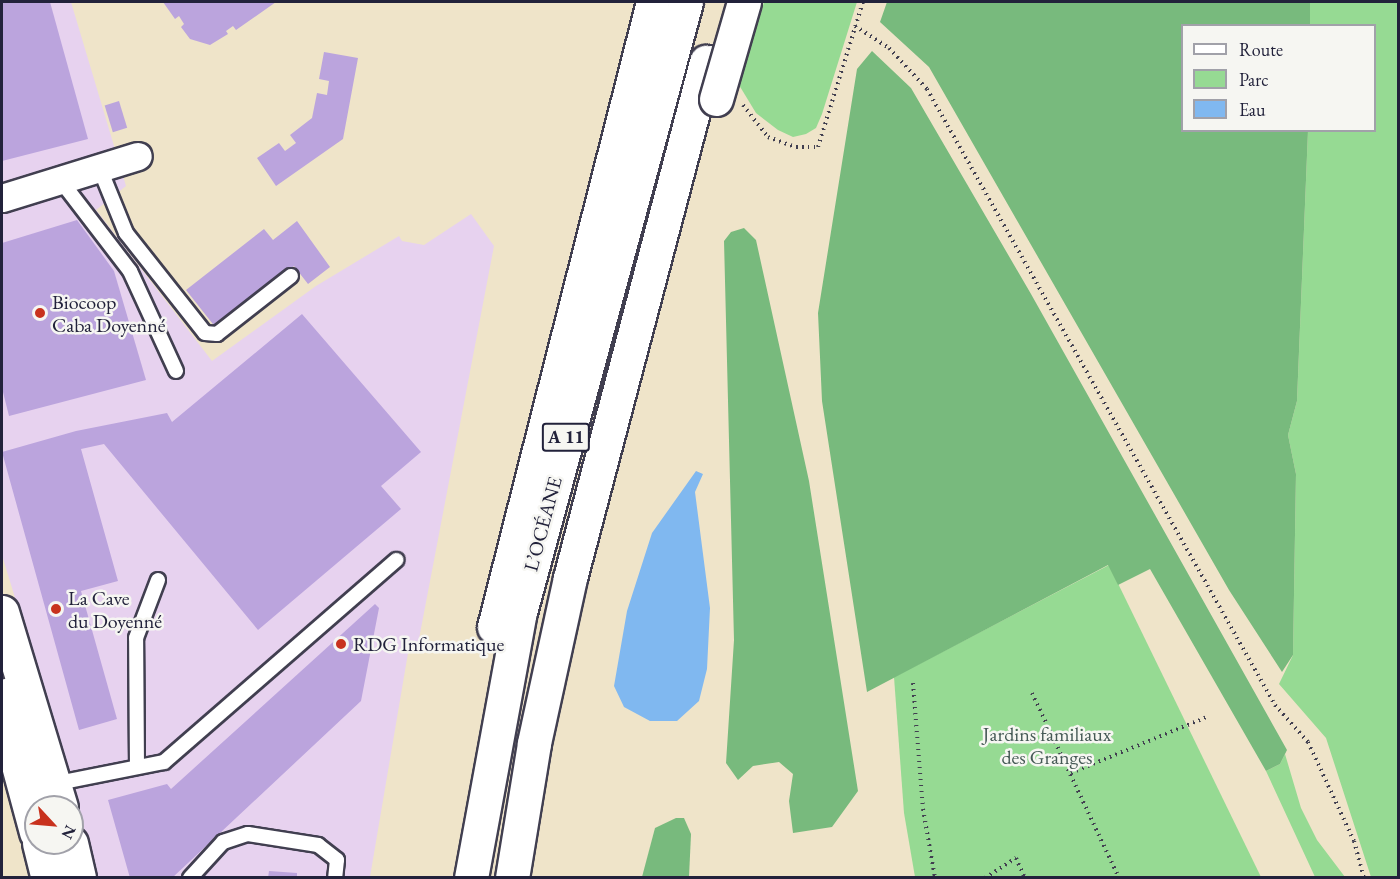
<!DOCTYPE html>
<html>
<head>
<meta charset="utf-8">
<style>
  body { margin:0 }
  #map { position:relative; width:1400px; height:879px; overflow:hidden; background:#efe4c9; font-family:"EB Garamond",serif }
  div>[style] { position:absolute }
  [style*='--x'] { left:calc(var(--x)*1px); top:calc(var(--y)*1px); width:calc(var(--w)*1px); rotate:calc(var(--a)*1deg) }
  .built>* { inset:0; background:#e7d2ef }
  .green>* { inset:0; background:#96da93 }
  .forest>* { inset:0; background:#78ba7d }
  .water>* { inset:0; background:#80b8f0 }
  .building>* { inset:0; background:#bba4dd; transform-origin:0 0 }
  .path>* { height:4px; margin-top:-2px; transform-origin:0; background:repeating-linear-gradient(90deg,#413f50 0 1.5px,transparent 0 6px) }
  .roads { filter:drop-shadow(2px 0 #413f50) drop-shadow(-2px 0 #413f50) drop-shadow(0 2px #413f50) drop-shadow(0 -2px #413f50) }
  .service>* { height:14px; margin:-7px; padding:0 7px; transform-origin:7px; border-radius:7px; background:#fff }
  .minor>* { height:27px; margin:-13.5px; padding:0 13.5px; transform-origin:13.5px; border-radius:13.5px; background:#fff }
  .secondary>* { height:33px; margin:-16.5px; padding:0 16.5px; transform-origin:16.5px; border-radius:16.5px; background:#fff }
  .motorway>* { height:33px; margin:-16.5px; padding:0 16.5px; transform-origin:16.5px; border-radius:16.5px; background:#fff }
  .bridges { filter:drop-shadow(2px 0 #413f50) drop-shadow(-2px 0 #413f50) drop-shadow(0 2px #413f50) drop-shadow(0 -2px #413f50) }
  .motorway-bridge>* { height:33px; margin:-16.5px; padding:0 16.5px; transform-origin:16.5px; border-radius:16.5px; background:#fff }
  .dots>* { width:16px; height:16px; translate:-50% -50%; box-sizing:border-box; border:3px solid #f6f6f2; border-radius:50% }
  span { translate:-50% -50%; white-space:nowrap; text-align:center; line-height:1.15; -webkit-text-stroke:5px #f6f6f2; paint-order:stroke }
  .shield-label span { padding:2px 4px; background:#f6f6f2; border:2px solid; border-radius:4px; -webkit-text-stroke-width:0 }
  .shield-label { font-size:18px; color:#22223b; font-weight:700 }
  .poi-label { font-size:20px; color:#22223b }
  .left { translate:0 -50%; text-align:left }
  .street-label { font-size:20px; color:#22223b }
  .park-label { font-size:20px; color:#455955 }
  .frame { position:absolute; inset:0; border:3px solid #22223b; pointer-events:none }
  .legend { position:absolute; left:1181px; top:24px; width:195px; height:108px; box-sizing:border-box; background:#f6f6f2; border:2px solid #a1a1a9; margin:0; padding:8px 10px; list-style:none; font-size:18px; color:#22223b }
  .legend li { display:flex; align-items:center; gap:12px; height:30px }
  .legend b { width:30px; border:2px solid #a1a1a9 }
  .north { position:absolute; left:24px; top:795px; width:60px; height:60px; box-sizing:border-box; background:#f6f6f2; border:2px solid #a1a1a9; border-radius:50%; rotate:116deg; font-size:16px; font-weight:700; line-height:24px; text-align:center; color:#22223b }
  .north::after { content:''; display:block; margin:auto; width:21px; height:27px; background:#c8321e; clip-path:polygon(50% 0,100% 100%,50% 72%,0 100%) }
</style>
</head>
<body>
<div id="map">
  <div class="built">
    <div style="clip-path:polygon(2px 2px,71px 2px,126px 186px,96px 210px,212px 361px,316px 286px,399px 236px,402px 241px,424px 245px,471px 214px,494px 246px,418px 644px,408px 653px,370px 877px,95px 877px,57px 736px,2px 555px)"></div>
  </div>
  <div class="green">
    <div style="clip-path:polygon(764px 2px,857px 2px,822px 114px,816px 128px,806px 134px,793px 137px,778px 130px,756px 113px,739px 85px)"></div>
    <div style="clip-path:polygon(1310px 2px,1398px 2px,1398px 877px,1371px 877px,1326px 738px,1279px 684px,1293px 655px,1296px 474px,1288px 435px,1297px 401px,1308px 131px,1374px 130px,1374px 26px,1310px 25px)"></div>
    <div style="clip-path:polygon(1109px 565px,1261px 877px,915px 877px,904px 813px,894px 677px)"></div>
    <div style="clip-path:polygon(1285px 754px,1301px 808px,1317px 840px,1345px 877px,1315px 877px,1266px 771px,1280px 764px)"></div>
  </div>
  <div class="forest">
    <div style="clip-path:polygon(887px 2px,1310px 2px,1310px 25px,1182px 26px,1182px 130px,1308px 131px,1297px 401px,1288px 435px,1296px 474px,1293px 655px,1282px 672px,1229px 590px,929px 67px,880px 22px)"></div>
    <div style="clip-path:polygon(872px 51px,911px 88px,1031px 294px,1287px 750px,1280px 764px,1266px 771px,1150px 569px,1118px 585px,1108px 565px,867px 692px,822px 401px,818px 313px,857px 69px)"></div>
    <div style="clip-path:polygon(744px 228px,756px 240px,809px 481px,858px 791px,832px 827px,793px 833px,789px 801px,793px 774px,779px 762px,753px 766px,738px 780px,726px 763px,734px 640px,724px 241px,731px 232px)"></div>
    <div style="clip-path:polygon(676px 818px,684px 818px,691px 834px,689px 877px,642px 877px,655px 828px)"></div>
  </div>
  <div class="water">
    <div style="clip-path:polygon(696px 471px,703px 474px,695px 492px,710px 608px,707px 669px,699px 701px,677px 721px,650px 721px,624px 707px,614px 686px,627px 611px,652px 533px)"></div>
  </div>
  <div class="building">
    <div style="clip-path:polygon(2px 2px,50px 2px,88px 139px,2px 161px)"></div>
    <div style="clip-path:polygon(163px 2px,276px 2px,236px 30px,233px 26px,226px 31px,228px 34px,210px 45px,190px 39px,181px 27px,184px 24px,179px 16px,175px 19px)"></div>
    <div style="clip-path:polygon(324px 52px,358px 58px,343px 139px,276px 186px,257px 158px,279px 143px,285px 151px,296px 143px,290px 135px,312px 118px,317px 93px,327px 95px,329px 81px,319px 79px)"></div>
    <div style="left:119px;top:101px;width:28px;height:15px;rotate:73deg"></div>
    <div style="clip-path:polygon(77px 220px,114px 271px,146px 380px,9px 416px,2px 388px,2px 243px)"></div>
    <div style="clip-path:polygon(297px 221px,330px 267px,308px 284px,294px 266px,216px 328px,186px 290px,264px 229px,273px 240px)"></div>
    <div style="clip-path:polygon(302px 314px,421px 452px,381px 486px,401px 509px,258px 630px,104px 444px,81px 449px,118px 581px,81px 591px,117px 719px,79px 730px,2px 452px,76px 431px,167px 413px,172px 422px)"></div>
    <div style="clip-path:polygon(375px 604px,379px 608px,361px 701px,172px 878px,130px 878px,108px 800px,167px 784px,171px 789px)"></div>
    <div style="clip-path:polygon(269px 871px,297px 873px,297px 878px,268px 878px)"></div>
  </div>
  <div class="path">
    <div style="--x:855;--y:26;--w:40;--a:32.9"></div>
    <div style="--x:889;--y:48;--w:56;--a:47.2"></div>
    <div style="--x:927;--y:89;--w:708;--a:60.54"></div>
    <div style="--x:1275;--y:705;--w:50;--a:48.3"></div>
    <div style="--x:1308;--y:742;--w:109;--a:65.1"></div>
    <div style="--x:1354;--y:841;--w:38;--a:75"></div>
    <div style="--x:743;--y:105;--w:41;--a:52"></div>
    <div style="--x:768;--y:137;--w:30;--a:20"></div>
    <div style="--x:796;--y:147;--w:22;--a:0"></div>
    <div style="--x:818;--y:147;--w:152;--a:-72.8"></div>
    <div style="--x:913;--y:683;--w:126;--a:85.5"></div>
    <div style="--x:923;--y:809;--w:70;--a:80.1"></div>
    <div style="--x:1032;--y:693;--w:204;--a:64.8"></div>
    <div style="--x:1071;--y:773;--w:147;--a:-22.4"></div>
    <div style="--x:985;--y:878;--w:37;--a:-33"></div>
    <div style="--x:1016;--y:858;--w:22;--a:66"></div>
  </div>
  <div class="roads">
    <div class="service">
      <div style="--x:100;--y:169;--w:69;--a:67.9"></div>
      <div style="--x:126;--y:233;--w:127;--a:51.7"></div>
      <div style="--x:205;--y:333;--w:12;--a:5"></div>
      <div style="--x:217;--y:334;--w:94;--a:-38.1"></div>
      <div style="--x:61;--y:181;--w:113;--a:52.5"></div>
      <div style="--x:130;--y:271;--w:110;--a:65.3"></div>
      <div style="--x:2;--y:687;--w:23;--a:-15"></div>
      <div style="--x:137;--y:767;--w:129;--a:-90.4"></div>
      <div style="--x:136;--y:638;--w:62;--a:-69.2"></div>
      <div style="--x:53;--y:784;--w:113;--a:-11.2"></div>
      <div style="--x:164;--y:762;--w:308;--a:-41"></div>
      <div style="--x:190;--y:878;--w:49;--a:-47.5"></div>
      <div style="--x:223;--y:842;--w:26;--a:-18"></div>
      <div style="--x:248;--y:834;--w:71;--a:8.9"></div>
      <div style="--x:318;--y:845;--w:24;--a:38"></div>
      <div style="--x:337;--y:860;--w:18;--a:96"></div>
    </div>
    <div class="minor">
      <div style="--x:2;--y:198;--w:142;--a:-17.2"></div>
    </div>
    <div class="secondary">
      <div style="--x:2;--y:612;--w:204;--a:73.2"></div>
      <div style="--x:2;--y:706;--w:131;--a:74.9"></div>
      <div style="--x:39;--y:843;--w:36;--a:76"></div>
      <div style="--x:71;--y:843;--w:36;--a:77"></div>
    </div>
    <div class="motorway">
      <div style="--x:494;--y:627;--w:645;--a:-75.73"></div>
      <div style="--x:471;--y:878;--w:270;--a:-79.6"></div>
      <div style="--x:520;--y:612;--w:632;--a:-74.78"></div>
      <div style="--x:512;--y:878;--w:137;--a:-80.7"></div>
      <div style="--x:534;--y:743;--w:169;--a:-77.7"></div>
      <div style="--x:570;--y:578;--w:534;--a:-75.23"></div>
    </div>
  </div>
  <div class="bridges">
    <div class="motorway-bridge">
      <div style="--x:716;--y:99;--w:101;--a:-73.9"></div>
    </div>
  </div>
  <div class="dots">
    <div style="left:40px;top:313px;background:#c8321e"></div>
    <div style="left:56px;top:609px;background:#c8321e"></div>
    <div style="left:341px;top:644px;background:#c8321e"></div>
  </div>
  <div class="shield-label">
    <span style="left:566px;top:437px">A 11</span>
  </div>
  <div class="poi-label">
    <span class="left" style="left:52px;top:314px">Biocoop<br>Caba Doyenné</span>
    <span class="left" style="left:68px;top:610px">La Cave<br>du Doyenné</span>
    <span class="left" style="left:353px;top:644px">RDG Informatique</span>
  </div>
  <div class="street-label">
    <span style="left:543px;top:524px;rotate:-75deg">L’OCÉANE</span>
  </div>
  <div class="park-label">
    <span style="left:1047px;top:746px">Jardins familiaux<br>des Granges</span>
  </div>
  <div class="frame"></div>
  <ul class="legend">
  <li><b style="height:8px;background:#fff"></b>Route</li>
  <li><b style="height:16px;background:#96da93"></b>Parc</li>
  <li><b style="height:16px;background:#80b8f0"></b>Eau</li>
  </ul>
  <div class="north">N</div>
</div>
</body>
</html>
